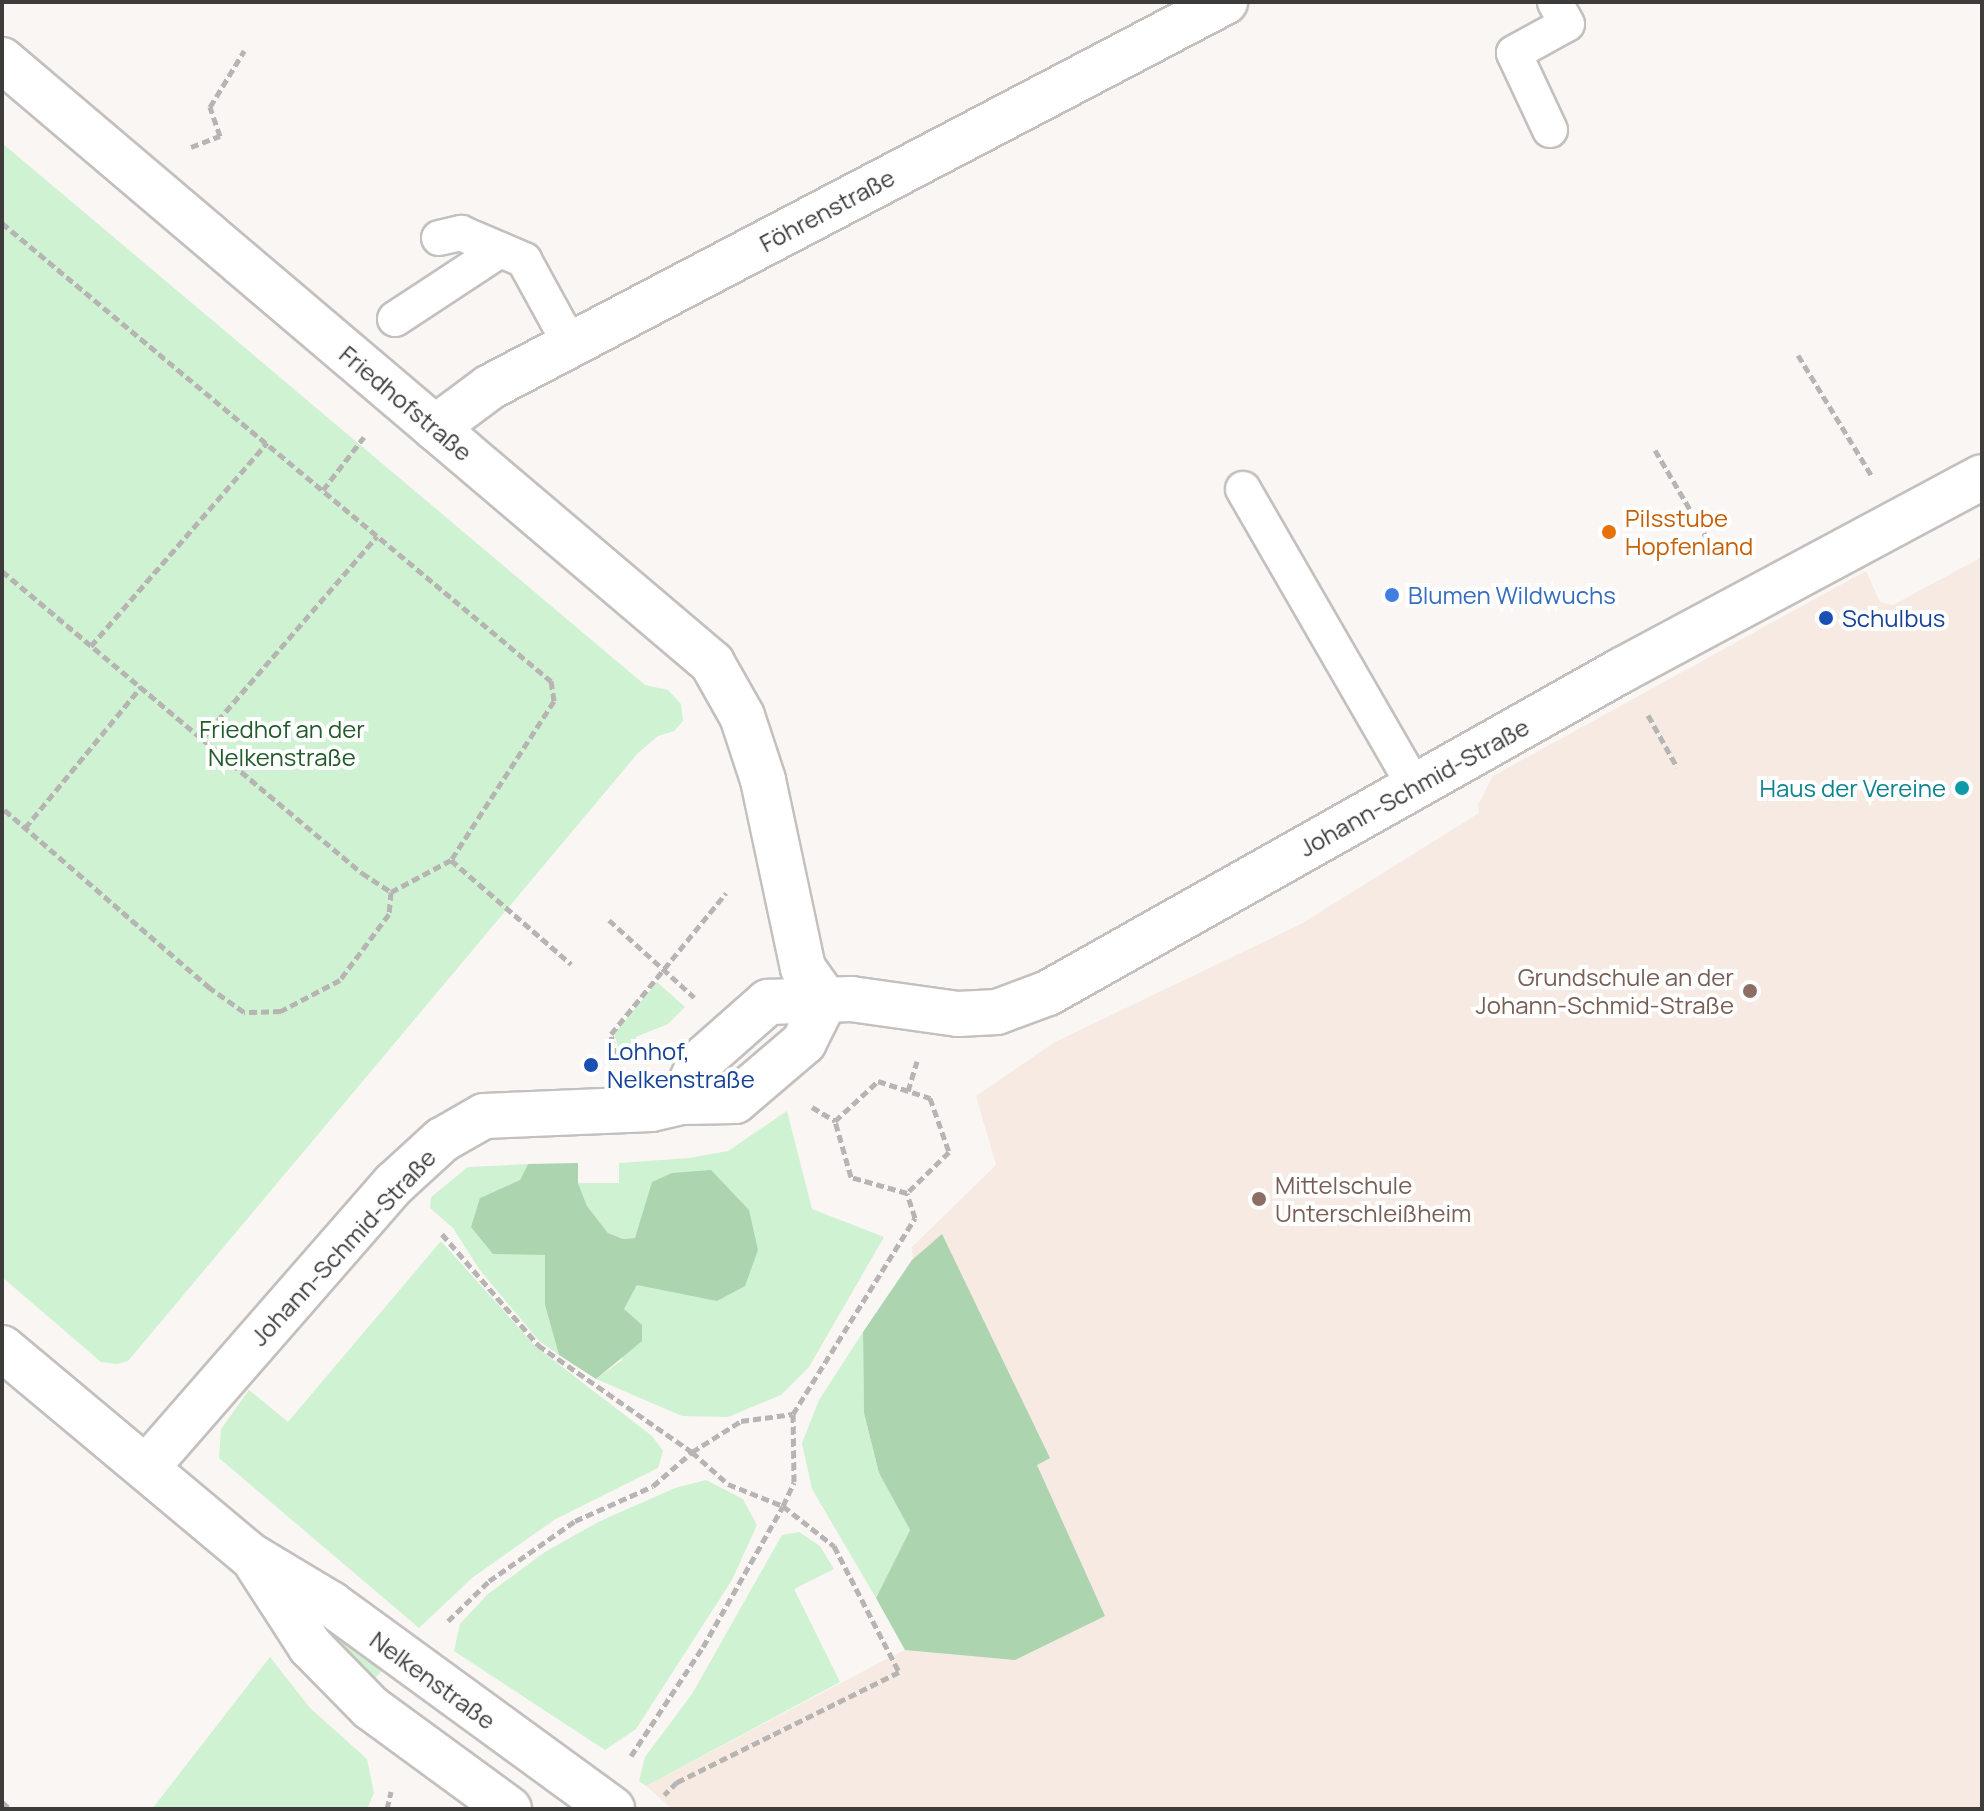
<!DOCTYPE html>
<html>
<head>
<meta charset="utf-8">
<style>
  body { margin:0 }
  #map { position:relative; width:1984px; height:1811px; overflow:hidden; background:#faf6f4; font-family:Manrope,sans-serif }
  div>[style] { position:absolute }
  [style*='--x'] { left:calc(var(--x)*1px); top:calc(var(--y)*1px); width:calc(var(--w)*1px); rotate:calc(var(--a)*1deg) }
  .built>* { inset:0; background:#f6eae3 }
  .green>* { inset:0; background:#cff2d2 }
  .forest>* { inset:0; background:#acd4af }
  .path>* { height:5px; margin-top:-2.5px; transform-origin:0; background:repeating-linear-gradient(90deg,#b7b5b3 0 8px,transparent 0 12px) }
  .roads { filter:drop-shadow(2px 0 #c4c0be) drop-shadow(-2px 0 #c4c0be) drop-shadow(0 2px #c4c0be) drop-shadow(0 -2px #c4c0be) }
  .service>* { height:34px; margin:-17px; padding:0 17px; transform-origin:17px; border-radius:17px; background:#fff }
  .minor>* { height:44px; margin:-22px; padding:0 22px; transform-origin:22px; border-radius:22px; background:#fff }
  .dots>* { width:22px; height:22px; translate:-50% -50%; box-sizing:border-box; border:4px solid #fff; border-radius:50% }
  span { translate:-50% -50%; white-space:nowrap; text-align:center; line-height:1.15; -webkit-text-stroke:8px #fff; paint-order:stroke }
  .street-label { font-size:24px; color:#3d3c3b }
  .food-label { font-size:24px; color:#c56008 }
  .left { translate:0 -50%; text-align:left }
  .shop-label { font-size:24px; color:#366cbe }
  .transit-label { font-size:24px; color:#164399 }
  .park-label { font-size:24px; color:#215a2b }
  .culture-label { font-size:24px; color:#0d838f }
  .right { translate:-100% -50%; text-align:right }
  .education-label { font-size:24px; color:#785e54 }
  .frame { position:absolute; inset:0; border:4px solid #3d3c3b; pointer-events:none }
</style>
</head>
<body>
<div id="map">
  <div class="built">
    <div style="clip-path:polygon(1982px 557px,1982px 1809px,672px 1809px,646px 1786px,879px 1663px,905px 1650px,968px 1632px,933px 1485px,912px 1247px,996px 1165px,976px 1096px,1055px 1042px,1301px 924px,1479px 813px,1478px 805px,1493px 776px,1866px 571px,1880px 602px,1893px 605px)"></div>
  </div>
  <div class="green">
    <div style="clip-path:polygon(2px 143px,645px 685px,668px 690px,681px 704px,683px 721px,674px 731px,658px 736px,638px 753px,128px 1361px,117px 1364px,101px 1362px,2px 1277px)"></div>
    <div style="clip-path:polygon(657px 982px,685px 1007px,668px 1024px,636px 1037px,635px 1055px,621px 1055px,614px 1034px)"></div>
    <div style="clip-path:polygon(787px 1111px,812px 1209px,884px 1237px,809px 1367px,781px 1395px,728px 1417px,682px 1416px,596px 1379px,622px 1360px,624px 1309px,637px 1285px,642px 1220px,635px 1238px,623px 1239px,608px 1233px,587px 1206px,578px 1183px,619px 1183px,619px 1163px,689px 1158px,728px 1151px)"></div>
    <div style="clip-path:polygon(528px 1164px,520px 1180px,480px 1198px,493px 1254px,545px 1254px,545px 1305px,559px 1355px,539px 1341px,479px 1269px,453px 1228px,430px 1208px,431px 1197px,468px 1167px)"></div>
    <div style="clip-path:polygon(441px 1241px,535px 1346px,652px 1436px,663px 1451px,658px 1468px,554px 1520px,472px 1578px,419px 1628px,219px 1458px,221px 1429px,249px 1390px,288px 1422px)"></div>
    <div style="clip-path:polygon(863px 1332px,864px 1413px,879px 1473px,910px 1530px,876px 1598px,812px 1489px,802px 1443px,819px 1400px)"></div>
    <div style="clip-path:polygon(706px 1480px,743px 1499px,757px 1525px,732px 1580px,636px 1729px,605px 1750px,454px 1651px,460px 1624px,488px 1594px,545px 1552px,598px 1522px,675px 1488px)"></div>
    <div style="clip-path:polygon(799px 1532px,820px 1546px,834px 1569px,794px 1589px,840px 1682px,646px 1786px,639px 1781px,645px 1757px,692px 1694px,782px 1535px)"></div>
    <div style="clip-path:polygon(319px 1618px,386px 1667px,369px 1684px,318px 1623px)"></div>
    <div style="clip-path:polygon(270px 1657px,310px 1708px,367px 1759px,374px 1793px,367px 1809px,152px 1809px)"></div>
  </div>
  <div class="forest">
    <div style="clip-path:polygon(578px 1163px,578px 1183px,587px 1206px,608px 1233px,623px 1239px,635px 1238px,652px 1182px,672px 1173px,711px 1170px,749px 1210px,758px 1250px,745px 1286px,717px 1301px,637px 1285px,624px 1309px,642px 1325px,642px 1341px,596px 1379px,559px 1355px,545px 1305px,545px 1255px,493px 1254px,471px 1227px,480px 1198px,520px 1180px,528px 1164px)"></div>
    <div style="clip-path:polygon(942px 1234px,1050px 1458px,1037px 1465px,1105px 1616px,1015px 1660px,905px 1650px,876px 1598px,910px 1530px,879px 1473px,864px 1413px,863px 1332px,912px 1260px)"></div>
  </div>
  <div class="path">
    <div style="--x:191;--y:147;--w:31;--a:-21"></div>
    <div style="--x:220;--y:136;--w:31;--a:-109"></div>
    <div style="--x:210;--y:107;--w:66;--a:-58.7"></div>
    <div style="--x:2;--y:223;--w:715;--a:39.84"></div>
    <div style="--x:551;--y:681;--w:20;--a:81"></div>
    <div style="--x:554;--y:701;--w:189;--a:122.9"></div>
    <div style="--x:451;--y:860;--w:68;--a:151.9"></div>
    <div style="--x:1798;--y:355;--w:142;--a:58.6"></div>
    <div style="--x:1655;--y:450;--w:118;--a:59.5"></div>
    <div style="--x:323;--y:490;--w:67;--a:-52.3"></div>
    <div style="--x:2;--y:571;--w:470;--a:40"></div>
    <div style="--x:362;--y:873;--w:35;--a:33"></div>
    <div style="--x:391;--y:892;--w:22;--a:95"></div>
    <div style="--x:389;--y:914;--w:82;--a:126.6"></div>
    <div style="--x:340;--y:980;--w:67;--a:152.3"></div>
    <div style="--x:281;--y:1011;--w:37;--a:178"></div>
    <div style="--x:244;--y:1012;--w:42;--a:-144.8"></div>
    <div style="--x:210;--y:988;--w:275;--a:-139.1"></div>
    <div style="--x:91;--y:646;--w:269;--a:-49.1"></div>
    <div style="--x:1648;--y:715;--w:60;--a:60.9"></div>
    <div style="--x:202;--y:739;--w:268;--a:-49.2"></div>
    <div style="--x:25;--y:828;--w:183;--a:-50.6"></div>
    <div style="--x:451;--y:860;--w:159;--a:40.9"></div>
    <div style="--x:609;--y:920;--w:115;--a:42.2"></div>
    <div style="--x:615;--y:1056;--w:22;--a:-100"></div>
    <div style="--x:611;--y:1034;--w:182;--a:-50.8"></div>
    <div style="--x:878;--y:1081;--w:55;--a:18.1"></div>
    <div style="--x:930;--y:1098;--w:57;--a:70.6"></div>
    <div style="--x:949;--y:1152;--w:59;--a:135.7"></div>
    <div style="--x:907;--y:1193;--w:58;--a:-164.1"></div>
    <div style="--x:851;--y:1177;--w:58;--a:-105.9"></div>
    <div style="--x:835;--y:1121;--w:59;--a:-42.9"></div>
    <div style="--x:908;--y:1091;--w:31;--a:-73"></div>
    <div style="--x:812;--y:1107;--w:27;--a:31"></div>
    <div style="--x:442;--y:1234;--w:147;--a:49.1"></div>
    <div style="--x:538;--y:1345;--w:188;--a:34.8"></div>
    <div style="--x:692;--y:1452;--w:48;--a:41.6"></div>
    <div style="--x:728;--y:1484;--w:59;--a:21.8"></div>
    <div style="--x:783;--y:1506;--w:65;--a:38.1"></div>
    <div style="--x:834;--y:1546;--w:142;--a:62.7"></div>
    <div style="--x:899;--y:1672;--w:248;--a:153.6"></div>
    <div style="--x:677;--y:1782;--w:18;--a:135"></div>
    <div style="--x:448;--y:1621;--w:57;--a:-44.3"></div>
    <div style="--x:489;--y:1581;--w:105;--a:-34.9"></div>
    <div style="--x:575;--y:1521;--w:85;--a:-24.2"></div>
    <div style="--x:653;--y:1486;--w:52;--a:-41.1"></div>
    <div style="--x:692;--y:1452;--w:58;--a:-32.3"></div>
    <div style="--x:741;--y:1421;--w:52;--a:-7.7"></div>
    <div style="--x:793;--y:1414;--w:231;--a:-58.1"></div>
    <div style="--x:915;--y:1218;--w:26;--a:-108"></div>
    <div style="--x:631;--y:1756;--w:131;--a:-56.6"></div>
    <div style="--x:703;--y:1647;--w:162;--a:-60.4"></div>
    <div style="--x:783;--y:1506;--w:26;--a:-65"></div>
    <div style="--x:794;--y:1482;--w:68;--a:-90.8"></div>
    <div style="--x:2;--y:1802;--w:11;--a:41"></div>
    <div style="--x:387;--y:1809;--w:18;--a:-77"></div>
  </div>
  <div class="roads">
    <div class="service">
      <div style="--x:1550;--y:130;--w:85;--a:-115.1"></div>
      <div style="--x:1514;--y:53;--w:60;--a:-28.7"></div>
      <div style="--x:1567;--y:24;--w:25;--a:-119"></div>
      <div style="--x:439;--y:238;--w:23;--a:-13"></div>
      <div style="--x:461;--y:233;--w:69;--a:23.2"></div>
      <div style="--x:524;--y:260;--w:98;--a:61.3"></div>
      <div style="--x:395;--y:319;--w:126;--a:-33.3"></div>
      <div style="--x:1243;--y:489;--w:344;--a:60"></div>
    </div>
    <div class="minor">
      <div style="--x:2;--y:60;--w:932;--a:40.34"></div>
      <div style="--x:712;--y:663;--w:61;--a:60.5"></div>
      <div style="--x:742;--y:716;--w:67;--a:71.8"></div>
      <div style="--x:763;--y:780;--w:192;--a:78"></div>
      <div style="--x:803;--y:968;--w:39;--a:55"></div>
      <div style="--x:435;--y:428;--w:69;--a:-36.7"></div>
      <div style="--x:490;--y:387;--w:830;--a:-27.65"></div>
      <div style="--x:682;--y:1102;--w:44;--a:-65.8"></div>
      <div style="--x:700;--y:1062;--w:91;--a:-41.4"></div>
      <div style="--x:768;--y:1002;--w:83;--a:-2.1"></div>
      <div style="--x:851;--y:999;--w:108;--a:8"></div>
      <div style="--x:958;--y:1014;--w:39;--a:-3"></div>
      <div style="--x:997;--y:1012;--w:54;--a:-20.4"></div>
      <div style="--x:1048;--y:993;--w:659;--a:-29.37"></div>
      <div style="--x:1622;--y:670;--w:408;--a:-28.2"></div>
      <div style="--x:2;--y:1348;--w:324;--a:39.9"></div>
      <div style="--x:251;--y:1556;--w:93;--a:31"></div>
      <div style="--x:331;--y:1604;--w:348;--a:36.1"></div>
      <div style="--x:146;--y:1468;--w:378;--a:-48.9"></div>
      <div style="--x:395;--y:1183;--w:64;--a:-42.5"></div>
      <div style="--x:442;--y:1140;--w:48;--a:-29.7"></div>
      <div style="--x:484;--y:1116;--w:167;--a:-2.4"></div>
      <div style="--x:651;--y:1109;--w:32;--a:-13"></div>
      <div style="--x:682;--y:1102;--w:53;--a:-1.1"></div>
      <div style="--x:735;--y:1101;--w:91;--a:-40.5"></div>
      <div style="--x:804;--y:1042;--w:47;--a:-63.4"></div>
      <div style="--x:257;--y:1564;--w:98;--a:57.1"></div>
      <div style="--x:310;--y:1646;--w:87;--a:45.5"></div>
      <div style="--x:371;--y:1708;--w:171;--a:36.2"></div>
    </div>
  </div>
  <div class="dots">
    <div style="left:1609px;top:532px;background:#e8710a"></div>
    <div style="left:1392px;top:595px;background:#3f7fe0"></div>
    <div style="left:1826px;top:618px;background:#1a4fb4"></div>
    <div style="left:1962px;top:788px;background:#0f9aa8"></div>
    <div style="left:1750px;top:991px;background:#8d6e63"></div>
    <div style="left:591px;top:1065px;background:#1a4fb4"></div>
    <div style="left:1259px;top:1199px;background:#8d6e63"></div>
  </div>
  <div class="street-label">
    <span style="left:827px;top:210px;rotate:-28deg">Föhrenstraße</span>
    <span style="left:406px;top:403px;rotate:40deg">Friedhofstraße</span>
    <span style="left:1414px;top:787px;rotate:-29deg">Johann-Schmid-Straße</span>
    <span style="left:343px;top:1247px;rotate:-47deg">Johann-Schmid-Straße</span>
    <span style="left:433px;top:1680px;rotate:36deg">Nelkenstraße</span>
  </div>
  <div class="food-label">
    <span class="left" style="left:1625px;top:532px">Pilsstube<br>Hopfenland</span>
  </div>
  <div class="shop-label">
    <span class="left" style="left:1408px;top:595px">Blumen Wildwuchs</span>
  </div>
  <div class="transit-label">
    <span class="left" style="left:1842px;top:618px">Schulbus</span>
    <span class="left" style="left:607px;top:1065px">Lohhof,<br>Nelkenstraße</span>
  </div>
  <div class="park-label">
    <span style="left:282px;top:743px">Friedhof an der<br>Nelkenstraße</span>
  </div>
  <div class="culture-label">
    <span class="right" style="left:1946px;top:788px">Haus der Vereine</span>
  </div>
  <div class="education-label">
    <span class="right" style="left:1734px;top:991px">Grundschule an der<br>Johann-Schmid-Straße</span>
    <span class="left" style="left:1275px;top:1199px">Mittelschule<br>Unterschleißheim</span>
  </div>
  <div class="frame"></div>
</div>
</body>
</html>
